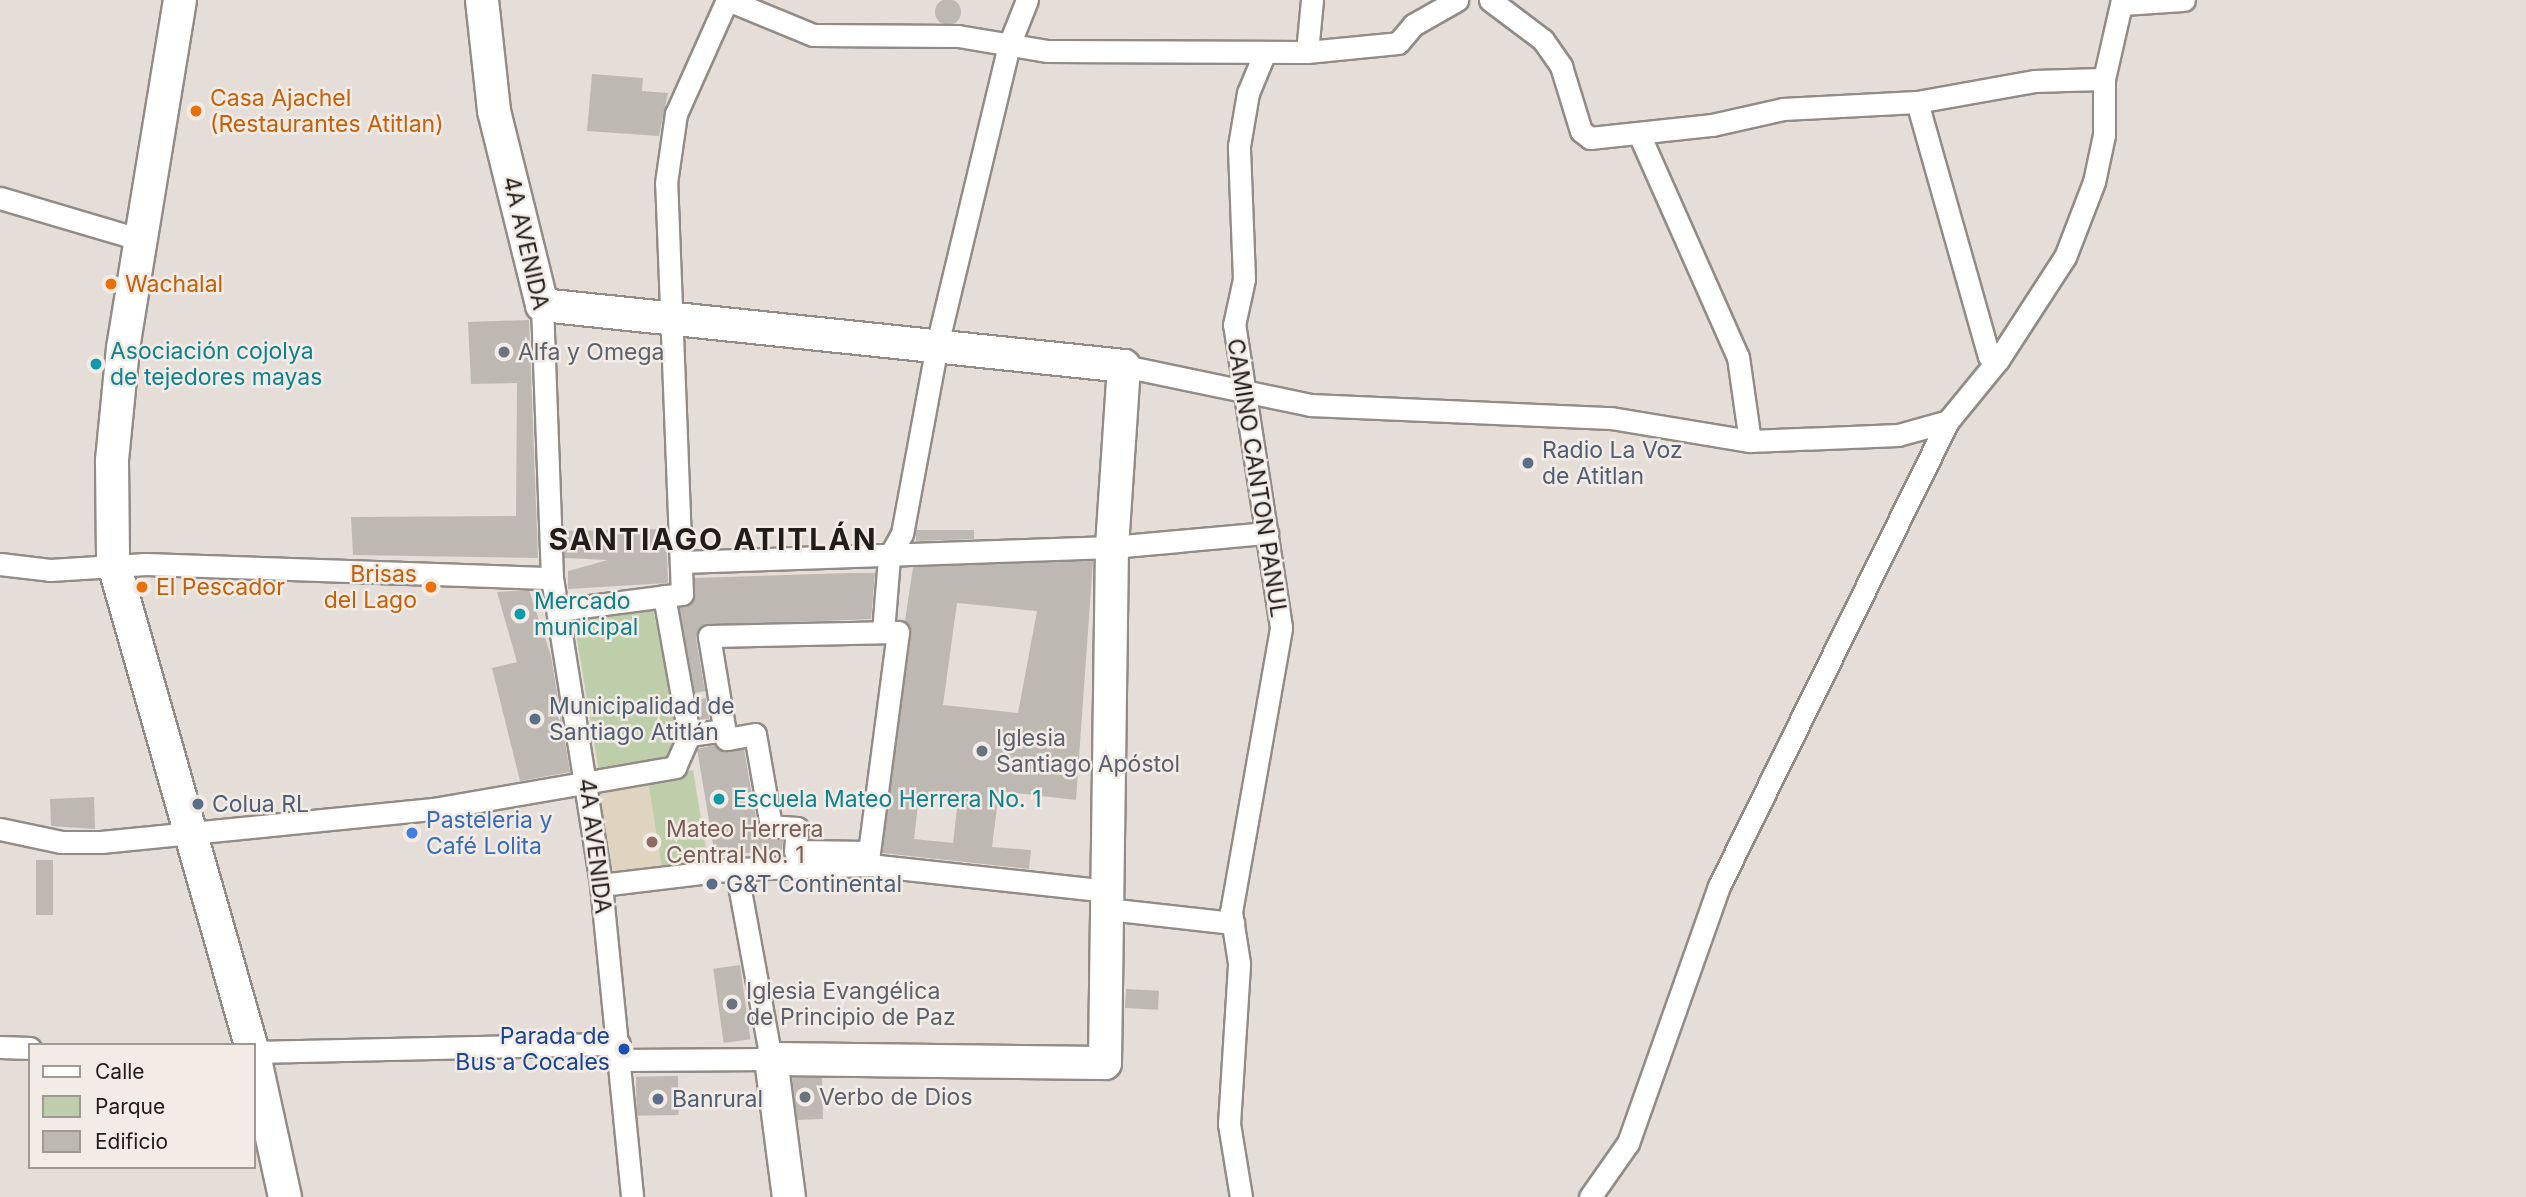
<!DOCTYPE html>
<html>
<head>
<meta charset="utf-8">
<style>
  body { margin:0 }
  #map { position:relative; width:2526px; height:1197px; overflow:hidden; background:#e5ddd8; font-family:Inter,sans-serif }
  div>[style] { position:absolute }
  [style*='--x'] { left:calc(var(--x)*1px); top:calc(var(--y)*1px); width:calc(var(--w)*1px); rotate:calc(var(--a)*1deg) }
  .education>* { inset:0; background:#dfd4c0; transform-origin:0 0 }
  .green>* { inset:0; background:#bfceaa; transform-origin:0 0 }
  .building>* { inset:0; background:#beb8b2; transform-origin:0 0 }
  .round { border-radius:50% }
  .roads { filter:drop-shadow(2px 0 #928b86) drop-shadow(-2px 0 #928b86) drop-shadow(0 2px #928b86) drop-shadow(0 -2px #928b86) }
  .street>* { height:21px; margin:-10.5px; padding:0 10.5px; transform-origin:10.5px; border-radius:10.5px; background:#fff }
  .secondary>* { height:32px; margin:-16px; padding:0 16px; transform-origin:16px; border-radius:16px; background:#fff }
  .dots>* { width:19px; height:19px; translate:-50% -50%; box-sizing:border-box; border:4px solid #f3ebe5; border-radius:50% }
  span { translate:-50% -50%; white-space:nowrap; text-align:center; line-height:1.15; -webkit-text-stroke:5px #f3ebe5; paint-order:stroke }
  .food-label { font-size:23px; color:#c56008 }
  .left { translate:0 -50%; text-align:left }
  .right { translate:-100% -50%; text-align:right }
  .street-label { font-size:23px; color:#201d1b }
  .culture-label { font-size:23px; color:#0d838f }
  .worship-label { font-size:23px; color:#5b616d }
  .service-label { font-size:23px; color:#4e5e75 }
  .shop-label { font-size:23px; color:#366cbe }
  .education-label { font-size:23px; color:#785e54 }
  .transit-label { font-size:23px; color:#164399 }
  .district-label { font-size:30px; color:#201d1b; font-weight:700; letter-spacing:2px }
  .legend { position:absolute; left:28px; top:1043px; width:228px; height:126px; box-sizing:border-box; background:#f3ebe5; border:2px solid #9f9994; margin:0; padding:9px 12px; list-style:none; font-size:21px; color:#201d1b }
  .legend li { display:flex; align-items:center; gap:14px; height:35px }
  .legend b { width:35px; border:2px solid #9f9994 }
</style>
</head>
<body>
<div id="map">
  <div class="education">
    <div style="left:693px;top:770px;width:100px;height:104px;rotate:80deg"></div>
  </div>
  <div class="green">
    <div style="clip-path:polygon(653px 608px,680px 743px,668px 760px,599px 772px,574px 621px)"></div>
    <div style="left:693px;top:770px;width:93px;height:46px;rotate:81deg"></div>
  </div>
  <div class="building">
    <div class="round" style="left:935px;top:-1px;width:26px;height:26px"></div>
    <div style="clip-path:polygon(592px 74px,643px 78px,642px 91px,668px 93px,659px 136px,587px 131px)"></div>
    <div style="clip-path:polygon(529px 320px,538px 558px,353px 555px,351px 517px,516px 516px,517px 383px,471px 384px,468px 322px)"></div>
    <div style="clip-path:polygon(666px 529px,668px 583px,568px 589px,568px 571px,608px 560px,564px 558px,563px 531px)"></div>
    <div style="clip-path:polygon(916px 530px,974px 530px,974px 539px,916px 541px)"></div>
    <div style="clip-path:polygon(evenodd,1093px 561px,1076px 800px,999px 791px,992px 847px,1031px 850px,1029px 869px,882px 853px,911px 634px,905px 621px,913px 567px,1093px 561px,957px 603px,1037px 611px,1018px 713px,943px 705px,957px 603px,1093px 561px,919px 796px,958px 800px,953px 843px,914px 839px,919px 796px)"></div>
    <div style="clip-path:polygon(851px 573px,875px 573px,871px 619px,701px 626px,696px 638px,705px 691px,695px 693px,679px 608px,693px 600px,695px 578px)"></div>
    <div style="clip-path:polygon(529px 590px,551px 656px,570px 772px,520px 781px,492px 668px,517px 662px,497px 592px)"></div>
    <div style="clip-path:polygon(706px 698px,709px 719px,700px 720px,696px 700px)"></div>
    <div style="clip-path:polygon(714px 745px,722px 751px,744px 749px,758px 829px,765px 838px,783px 840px,782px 850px,715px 856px,697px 749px)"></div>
    <div style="clip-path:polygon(94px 797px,95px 829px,51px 826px,50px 799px)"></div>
    <div style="left:36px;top:860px;width:17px;height:55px"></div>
    <div style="left:740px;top:965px;width:75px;height:27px;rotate:82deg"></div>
    <div style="left:1126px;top:989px;width:33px;height:19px;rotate:3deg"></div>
    <div style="left:678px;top:1076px;width:39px;height:42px;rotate:89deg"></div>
    <div style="clip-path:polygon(792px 1078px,822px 1078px,823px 1119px,797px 1120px)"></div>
  </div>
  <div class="roads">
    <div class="street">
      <div style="--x:728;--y:0;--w:92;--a:22.4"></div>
      <div style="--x:813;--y:35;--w:145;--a:0.4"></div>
      <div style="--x:958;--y:36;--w:91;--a:9.5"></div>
      <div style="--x:1048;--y:51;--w:259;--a:0.2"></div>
      <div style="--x:1307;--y:52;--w:91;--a:-5.6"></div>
      <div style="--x:1398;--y:43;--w:23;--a:-50"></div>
      <div style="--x:1413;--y:25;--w:51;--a:-29.6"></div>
      <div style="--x:1490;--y:0;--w:66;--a:37"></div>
      <div style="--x:1543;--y:40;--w:32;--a:55"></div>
      <div style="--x:1561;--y:66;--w:68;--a:72.9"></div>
      <div style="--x:1581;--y:131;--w:11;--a:38"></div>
      <div style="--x:1590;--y:138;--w:123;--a:-6.1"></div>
      <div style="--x:1712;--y:125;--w:73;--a:-12.7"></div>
      <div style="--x:1783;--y:109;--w:134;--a:-3"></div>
      <div style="--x:1917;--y:102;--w:120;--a:-10.1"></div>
      <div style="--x:2035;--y:81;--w:69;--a:-1.7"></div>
      <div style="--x:2122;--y:4;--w:62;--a:-3.7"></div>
      <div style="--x:1307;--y:52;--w:52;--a:-84.5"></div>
      <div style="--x:1917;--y:102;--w:264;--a:74.2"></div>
      <div style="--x:1989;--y:356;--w:10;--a:24"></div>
      <div style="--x:1639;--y:134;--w:244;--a:66.1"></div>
      <div style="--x:1738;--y:357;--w:85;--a:81.9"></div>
      <div style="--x:0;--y:198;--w:148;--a:16.5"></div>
      <div style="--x:542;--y:305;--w:273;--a:87.9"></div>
      <div style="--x:552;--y:578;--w:311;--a:80.9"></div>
      <div style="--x:601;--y:885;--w:314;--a:84.3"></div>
      <div style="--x:1124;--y:366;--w:190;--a:11.8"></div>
      <div style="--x:1310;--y:405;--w:301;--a:2.5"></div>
      <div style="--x:1611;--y:418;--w:141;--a:9.4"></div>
      <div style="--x:1750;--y:441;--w:148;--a:-2.3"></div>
      <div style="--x:1898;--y:435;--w:52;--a:-15.6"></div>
      <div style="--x:682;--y:562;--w:430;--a:-2"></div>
      <div style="--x:1112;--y:547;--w:156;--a:-5.2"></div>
      <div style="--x:0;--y:564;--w:50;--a:6.8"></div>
      <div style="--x:50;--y:570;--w:96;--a:-3.6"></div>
      <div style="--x:146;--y:564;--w:406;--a:2"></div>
      <div style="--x:664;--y:596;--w:141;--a:79.8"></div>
      <div style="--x:558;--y:610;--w:125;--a:-7.4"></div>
      <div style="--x:682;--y:594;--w:411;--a:-92.2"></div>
      <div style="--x:666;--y:183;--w:70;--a:-81.8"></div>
      <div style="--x:676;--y:114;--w:125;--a:-65.9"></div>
      <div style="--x:883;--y:632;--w:75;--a:-85.4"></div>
      <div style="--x:889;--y:557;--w:26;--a:-61"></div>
      <div style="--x:902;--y:534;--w:192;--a:-79.5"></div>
      <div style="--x:937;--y:345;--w:309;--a:-76.5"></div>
      <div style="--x:1009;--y:45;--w:48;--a:-68.2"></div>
      <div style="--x:898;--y:632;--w:222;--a:97.5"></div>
      <div style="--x:869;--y:852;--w:74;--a:-179.2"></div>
      <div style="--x:795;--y:851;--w:23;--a:-85"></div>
      <div style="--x:797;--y:828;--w:26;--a:-176"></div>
      <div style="--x:771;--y:826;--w:93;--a:-99.9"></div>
      <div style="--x:755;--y:734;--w:29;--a:170"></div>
      <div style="--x:726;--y:739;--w:104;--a:-99.4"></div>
      <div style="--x:709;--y:636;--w:189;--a:-1.2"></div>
      <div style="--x:0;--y:829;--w:62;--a:12"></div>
      <div style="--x:61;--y:842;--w:40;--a:0"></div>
      <div style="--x:101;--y:842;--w:334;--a:-5.7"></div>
      <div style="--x:433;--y:809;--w:246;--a:-9.8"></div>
      <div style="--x:675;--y:767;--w:35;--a:-66"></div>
      <div style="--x:689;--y:735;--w:34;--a:-8"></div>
      <div style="--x:601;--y:885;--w:136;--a:-6.8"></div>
      <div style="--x:736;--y:869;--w:133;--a:-1.7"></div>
      <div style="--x:869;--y:865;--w:241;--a:6.2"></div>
      <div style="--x:1108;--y:909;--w:126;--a:6.4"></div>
      <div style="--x:0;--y:1047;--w:30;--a:2"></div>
      <div style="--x:254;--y:1052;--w:365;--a:-1.3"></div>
      <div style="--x:620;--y:1060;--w:151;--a:-0.4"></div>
      <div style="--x:771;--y:1059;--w:193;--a:-100.4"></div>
      <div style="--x:1241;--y:1197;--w:74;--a:-99.3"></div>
      <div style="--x:1229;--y:1124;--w:161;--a:-86.4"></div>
      <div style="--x:1239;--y:963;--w:52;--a:-98.9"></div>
      <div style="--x:1231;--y:912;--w:289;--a:-80"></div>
      <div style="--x:1281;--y:627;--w:306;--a:-98.8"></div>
      <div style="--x:1234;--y:325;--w:47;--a:-77.7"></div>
      <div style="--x:1244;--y:279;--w:133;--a:-92.2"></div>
      <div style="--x:1239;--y:146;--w:54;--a:-80.4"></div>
      <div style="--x:1248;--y:93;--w:44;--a:-67.5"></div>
      <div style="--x:1590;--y:1197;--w:66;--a:-54.9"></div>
      <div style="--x:1628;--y:1143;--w:273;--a:-70.5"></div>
      <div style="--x:1719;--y:886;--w:518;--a:-63.78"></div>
      <div style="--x:1948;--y:421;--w:79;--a:-50.7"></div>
      <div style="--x:1998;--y:360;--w:123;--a:-57"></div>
      <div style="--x:2065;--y:257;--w:80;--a:-68.9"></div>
      <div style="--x:2094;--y:182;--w:48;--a:-78"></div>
      <div style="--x:2104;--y:135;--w:56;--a:-90"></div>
      <div style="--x:2104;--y:79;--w:81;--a:-77.2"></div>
    </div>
    <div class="secondary">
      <div style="--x:180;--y:0;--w:353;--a:99.3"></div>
      <div style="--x:123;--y:348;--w:114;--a:95.6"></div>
      <div style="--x:112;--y:461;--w:100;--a:89.4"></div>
      <div style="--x:113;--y:561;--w:503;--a:74.09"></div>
      <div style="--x:482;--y:0;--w:112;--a:83.8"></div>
      <div style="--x:494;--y:111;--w:200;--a:76.1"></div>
      <div style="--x:542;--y:305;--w:585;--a:5.98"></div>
      <div style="--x:1124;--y:366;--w:181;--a:93.8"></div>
      <div style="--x:1112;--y:547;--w:516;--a:90.78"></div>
      <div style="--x:1105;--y:1063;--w:334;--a:-179.3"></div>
      <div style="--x:771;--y:1059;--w:139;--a:82.6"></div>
      <div style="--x:254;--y:1055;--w:145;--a:77.7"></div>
    </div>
  </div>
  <div class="dots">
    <div style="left:196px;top:111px;background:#e8710a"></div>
    <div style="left:111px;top:284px;background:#e8710a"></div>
    <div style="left:504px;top:352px;background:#6b7280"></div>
    <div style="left:96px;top:364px;background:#0f9aa8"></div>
    <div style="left:1528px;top:463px;background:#5c6f8a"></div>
    <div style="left:142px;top:587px;background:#e8710a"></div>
    <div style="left:431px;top:587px;background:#e8710a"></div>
    <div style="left:520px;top:614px;background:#0f9aa8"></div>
    <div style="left:535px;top:719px;background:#5c6f8a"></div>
    <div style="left:982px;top:751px;background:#6b7280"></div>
    <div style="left:719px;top:799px;background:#0f9aa8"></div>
    <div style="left:198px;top:804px;background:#5c6f8a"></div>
    <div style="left:412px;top:833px;background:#3f7fe0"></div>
    <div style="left:652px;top:842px;background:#8d6e63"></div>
    <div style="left:712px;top:884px;background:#5c6f8a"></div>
    <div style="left:732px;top:1004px;background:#6b7280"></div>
    <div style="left:624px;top:1049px;background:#1a4fb4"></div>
    <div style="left:805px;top:1097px;background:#6b7280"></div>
    <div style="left:658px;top:1099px;background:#5c6f8a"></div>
  </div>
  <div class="food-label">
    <span class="left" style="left:210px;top:111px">Casa Ajachel<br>(Restaurantes Atitlan)</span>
    <span class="left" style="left:125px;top:284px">Wachalal</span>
    <span class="right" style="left:417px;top:587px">Brisas<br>del Lago</span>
    <span class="left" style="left:156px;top:587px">El Pescador</span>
  </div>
  <div class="street-label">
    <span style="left:526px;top:243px;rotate:77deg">4A AVENIDA</span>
    <span style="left:1257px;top:478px;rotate:81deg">CAMINO CANTON PANUL</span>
    <span style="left:595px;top:846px;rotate:83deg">4A AVENIDA</span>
  </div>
  <div class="culture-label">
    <span class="left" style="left:110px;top:364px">Asociación cojolya<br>de tejedores mayas</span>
    <span class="left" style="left:534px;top:614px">Mercado<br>municipal</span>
    <span class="left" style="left:733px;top:799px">Escuela Mateo Herrera No. 1</span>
  </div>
  <div class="worship-label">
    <span class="left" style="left:518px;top:352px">Alfa y Omega</span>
    <span class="left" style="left:996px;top:751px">Iglesia<br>Santiago Apóstol</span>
    <span class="left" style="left:746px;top:1004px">Iglesia Evangélica<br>de Principio de Paz</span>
    <span class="left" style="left:819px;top:1097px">Verbo de Dios</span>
  </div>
  <div class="service-label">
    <span class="left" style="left:1542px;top:463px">Radio La Voz<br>de Atitlan</span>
    <span class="left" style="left:549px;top:719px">Municipalidad de<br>Santiago Atitlán</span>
    <span class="left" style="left:212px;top:804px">Colua RL</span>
    <span class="left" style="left:726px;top:884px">G&amp;T Continental</span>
    <span class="left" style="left:672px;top:1099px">Banrural</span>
  </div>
  <div class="shop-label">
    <span class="left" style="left:426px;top:833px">Pasteleria y<br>Café Lolita</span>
  </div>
  <div class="education-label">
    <span class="left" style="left:666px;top:842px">Mateo Herrera<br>Central No. 1</span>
  </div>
  <div class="transit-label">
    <span class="right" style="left:610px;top:1049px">Parada de<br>Bus a Cocales</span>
  </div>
  <div class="district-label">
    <span style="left:713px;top:539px">SANTIAGO ATITLÁN</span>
  </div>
  <ul class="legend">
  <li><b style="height:9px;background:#fff"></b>Calle</li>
  <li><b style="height:19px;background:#bfceaa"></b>Parque</li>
  <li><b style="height:19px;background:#beb8b2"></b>Edificio</li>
  </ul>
</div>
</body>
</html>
